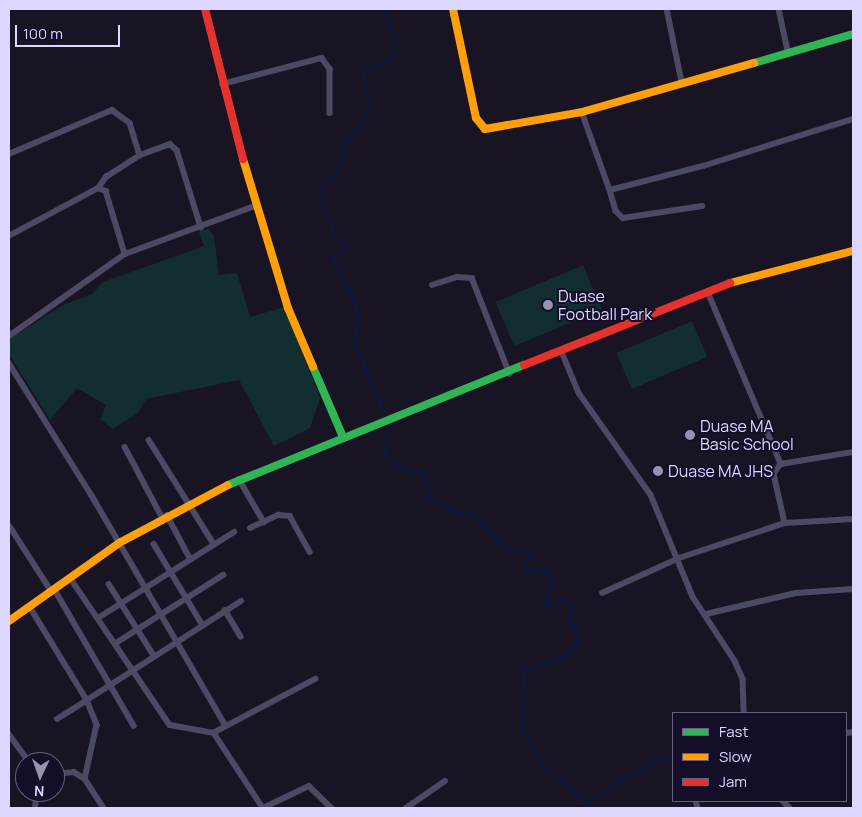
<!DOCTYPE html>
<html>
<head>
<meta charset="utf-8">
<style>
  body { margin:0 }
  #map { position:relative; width:862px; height:817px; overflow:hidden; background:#181423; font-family:Manrope,sans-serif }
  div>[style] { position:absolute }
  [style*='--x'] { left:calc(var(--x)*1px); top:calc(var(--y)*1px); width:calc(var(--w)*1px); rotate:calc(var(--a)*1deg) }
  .green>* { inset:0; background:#122e31; transform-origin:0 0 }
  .stream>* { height:2px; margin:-1px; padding:0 1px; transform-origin:1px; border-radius:1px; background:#091946 }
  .street>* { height:5.5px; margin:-2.75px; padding:0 2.75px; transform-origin:2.75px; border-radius:2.75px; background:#4c4964 }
  .fast>* { height:8px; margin:-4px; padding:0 4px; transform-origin:4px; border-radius:4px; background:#30b455 }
  .slow>* { height:8px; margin:-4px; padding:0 4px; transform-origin:4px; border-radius:4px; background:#ff9f0a }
  .jam>* { height:8px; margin:-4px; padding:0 4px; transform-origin:4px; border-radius:4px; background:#e5322d }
  .dots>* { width:14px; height:14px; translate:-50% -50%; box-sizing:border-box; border:2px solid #150e29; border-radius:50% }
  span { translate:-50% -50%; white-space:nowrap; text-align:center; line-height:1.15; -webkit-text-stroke:4px #150e29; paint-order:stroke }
  .poi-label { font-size:16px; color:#ddd6ff }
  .left { translate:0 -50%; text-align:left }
  .frame { position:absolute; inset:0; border:10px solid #ddd6ff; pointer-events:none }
  .legend { position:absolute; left:672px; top:712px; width:175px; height:90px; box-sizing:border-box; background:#150e29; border:1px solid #655e7f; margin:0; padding:6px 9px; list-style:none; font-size:15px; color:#ddd6ff }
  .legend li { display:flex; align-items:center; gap:10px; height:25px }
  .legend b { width:25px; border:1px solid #655e7f }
  .north { position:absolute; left:15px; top:752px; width:50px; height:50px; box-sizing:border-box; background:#150e29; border:1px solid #655e7f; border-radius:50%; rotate:183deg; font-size:14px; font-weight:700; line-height:20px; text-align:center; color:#ddd6ff }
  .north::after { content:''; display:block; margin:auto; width:18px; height:22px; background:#9892b2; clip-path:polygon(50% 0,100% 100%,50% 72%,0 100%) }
  .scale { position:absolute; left:15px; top:25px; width:105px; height:22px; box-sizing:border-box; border:2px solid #ddd6ff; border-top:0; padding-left:6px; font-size:15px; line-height:18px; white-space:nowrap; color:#ddd6ff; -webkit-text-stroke:4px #150e29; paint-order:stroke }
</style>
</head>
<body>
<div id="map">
  <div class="green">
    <div style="clip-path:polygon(208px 228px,214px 236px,219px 275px,237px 273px,250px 317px,285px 307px,320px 398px,310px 428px,274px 446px,239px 380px,146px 399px,138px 413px,113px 429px,100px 419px,106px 405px,77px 388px,50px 420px,10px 356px,10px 339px,63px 305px,92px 294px,103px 282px,204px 246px,199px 232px)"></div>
    <div style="left:583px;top:265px;width:48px;height:95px;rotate:67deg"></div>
    <div style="left:692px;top:321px;width:39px;height:82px;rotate:67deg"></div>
  </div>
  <div class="stream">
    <div style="--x:384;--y:412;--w:76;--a:-112.5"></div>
    <div style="--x:355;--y:342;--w:26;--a:-83"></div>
    <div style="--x:358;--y:316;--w:21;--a:-104"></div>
    <div style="--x:353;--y:296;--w:37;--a:-121"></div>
    <div style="--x:334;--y:264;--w:9;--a:-90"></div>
    <div style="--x:334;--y:255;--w:15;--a:-28"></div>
    <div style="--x:347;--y:248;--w:12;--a:-145"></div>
    <div style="--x:337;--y:241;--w:51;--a:-110.6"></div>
    <div style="--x:319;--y:193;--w:19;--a:-58"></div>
    <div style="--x:329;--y:177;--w:8;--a:-7"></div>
    <div style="--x:337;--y:176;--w:18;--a:-71"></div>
    <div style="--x:343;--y:159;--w:8;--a:-120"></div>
    <div style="--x:339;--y:152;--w:55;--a:-55.4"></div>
    <div style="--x:370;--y:107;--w:38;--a:-101"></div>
    <div style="--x:363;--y:70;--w:29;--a:-18"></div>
    <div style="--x:391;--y:61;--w:13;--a:-67"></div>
    <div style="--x:396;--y:49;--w:41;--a:-105.4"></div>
    <div style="--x:390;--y:423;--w:31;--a:101"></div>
    <div style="--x:384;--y:453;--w:9;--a:49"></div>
    <div style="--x:390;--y:460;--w:21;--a:31"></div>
    <div style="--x:408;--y:471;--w:16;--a:7"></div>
    <div style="--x:424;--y:473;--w:27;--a:77"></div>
    <div style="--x:430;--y:499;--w:34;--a:28"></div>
    <div style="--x:460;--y:515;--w:11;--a:-15"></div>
    <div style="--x:471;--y:512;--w:49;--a:47.5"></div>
    <div style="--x:504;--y:548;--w:26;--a:16"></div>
    <div style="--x:529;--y:555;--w:16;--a:105"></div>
    <div style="--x:525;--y:570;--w:21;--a:5"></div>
    <div style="--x:546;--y:572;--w:11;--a:56"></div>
    <div style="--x:552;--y:581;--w:28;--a:103"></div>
    <div style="--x:546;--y:608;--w:20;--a:-24"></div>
    <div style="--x:564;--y:600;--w:10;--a:29"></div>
    <div style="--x:573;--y:605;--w:20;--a:105"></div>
    <div style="--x:568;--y:624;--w:7;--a:0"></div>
    <div style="--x:575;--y:624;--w:20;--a:87"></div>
    <div style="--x:576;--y:644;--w:14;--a:129"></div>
    <div style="--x:567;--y:655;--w:46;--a:159.6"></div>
    <div style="--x:524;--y:671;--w:58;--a:92"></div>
    <div style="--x:522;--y:729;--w:45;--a:59.5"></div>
    <div style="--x:545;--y:768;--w:62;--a:40.4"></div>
    <div style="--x:757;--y:801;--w:8;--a:60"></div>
    <div style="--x:585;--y:803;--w:86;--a:-30.7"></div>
    <div style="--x:659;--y:759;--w:14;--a:8"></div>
  </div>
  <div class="street">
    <div style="--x:667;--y:9;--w:75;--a:78.4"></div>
    <div style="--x:779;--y:9;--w:43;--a:77.9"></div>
    <div style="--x:222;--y:84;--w:103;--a:-14.6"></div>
    <div style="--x:322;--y:58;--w:14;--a:54"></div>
    <div style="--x:330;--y:69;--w:44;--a:90"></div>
    <div style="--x:582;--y:112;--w:83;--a:70.3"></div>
    <div style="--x:610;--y:190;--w:96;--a:-14.5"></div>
    <div style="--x:703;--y:166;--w:157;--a:-17.4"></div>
    <div style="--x:9;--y:154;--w:112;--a:-23.1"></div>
    <div style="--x:112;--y:110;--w:22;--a:36"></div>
    <div style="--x:130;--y:123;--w:34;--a:73"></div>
    <div style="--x:98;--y:188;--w:14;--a:-54"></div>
    <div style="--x:106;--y:177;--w:40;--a:-32.9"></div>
    <div style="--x:140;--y:155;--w:32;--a:-20"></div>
    <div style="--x:170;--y:144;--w:9;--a:41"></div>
    <div style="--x:177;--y:150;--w:81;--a:72.7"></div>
    <div style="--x:610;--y:190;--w:22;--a:74"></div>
    <div style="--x:616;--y:211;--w:10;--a:45"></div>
    <div style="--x:623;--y:218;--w:80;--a:-8.6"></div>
    <div style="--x:9;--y:236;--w:101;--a:-28.3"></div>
    <div style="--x:98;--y:188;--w:9;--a:21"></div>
    <div style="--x:106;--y:191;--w:66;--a:73.2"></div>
    <div style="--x:432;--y:285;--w:26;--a:-18"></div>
    <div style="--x:457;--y:277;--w:15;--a:4"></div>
    <div style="--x:472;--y:278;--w:103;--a:68.4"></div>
    <div style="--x:708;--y:292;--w:187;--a:67"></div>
    <div style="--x:781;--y:464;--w:12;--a:125"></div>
    <div style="--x:774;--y:474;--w:50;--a:77.3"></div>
    <div style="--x:9;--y:336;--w:142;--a:-35.3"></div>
    <div style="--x:125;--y:254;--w:139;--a:-20.3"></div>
    <div style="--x:562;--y:352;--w:44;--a:67.5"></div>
    <div style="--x:579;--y:393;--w:125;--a:54.8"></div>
    <div style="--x:651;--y:495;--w:110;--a:67.6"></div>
    <div style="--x:693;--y:597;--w:77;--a:56.7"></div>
    <div style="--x:735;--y:661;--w:20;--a:66"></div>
    <div style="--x:743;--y:679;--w:34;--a:88"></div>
    <div style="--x:9;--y:363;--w:155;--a:58"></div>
    <div style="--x:91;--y:494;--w:268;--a:59.8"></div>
    <div style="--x:149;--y:440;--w:123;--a:58"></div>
    <div style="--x:125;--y:447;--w:79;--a:62.1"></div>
    <div style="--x:781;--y:464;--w:73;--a:-9.5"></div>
    <div style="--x:239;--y:479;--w:50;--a:59.8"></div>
    <div style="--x:167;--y:515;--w:49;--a:61.9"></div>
    <div style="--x:9;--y:525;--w:80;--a:57.3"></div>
    <div style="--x:250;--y:528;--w:31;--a:-25"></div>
    <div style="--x:278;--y:515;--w:12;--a:5"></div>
    <div style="--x:290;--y:516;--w:41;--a:60.9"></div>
    <div style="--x:154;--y:544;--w:93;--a:59"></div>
    <div style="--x:71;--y:579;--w:176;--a:55.9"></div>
    <div style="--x:170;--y:725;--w:45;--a:10.3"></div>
    <div style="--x:109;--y:584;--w:83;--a:57.8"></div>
    <div style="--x:55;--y:590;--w:157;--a:59.8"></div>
    <div style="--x:602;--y:593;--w:85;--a:-24.4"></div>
    <div style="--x:679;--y:558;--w:112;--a:-18.3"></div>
    <div style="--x:785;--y:523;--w:68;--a:-3.4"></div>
    <div style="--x:30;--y:607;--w:109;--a:58.5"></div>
    <div style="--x:87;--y:700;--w:183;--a:-32.7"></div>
    <div style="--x:225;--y:610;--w:31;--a:59"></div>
    <div style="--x:706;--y:614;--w:92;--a:-13.1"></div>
    <div style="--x:796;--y:593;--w:57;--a:-4"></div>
    <div style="--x:98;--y:618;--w:161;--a:-32.3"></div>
    <div style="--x:116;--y:643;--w:127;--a:-32.4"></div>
    <div style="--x:316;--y:679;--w:115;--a:152.1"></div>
    <div style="--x:214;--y:733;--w:90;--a:56.8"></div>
    <div style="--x:263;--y:808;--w:51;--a:-25.6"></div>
    <div style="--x:309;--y:786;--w:32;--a:44"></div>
    <div style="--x:57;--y:719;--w:36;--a:-32"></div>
    <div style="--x:87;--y:700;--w:27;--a:68"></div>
    <div style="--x:97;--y:725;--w:55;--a:102.5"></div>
    <div style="--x:846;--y:733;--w:7;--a:-8"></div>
    <div style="--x:9;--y:734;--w:34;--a:54"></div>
    <div style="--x:55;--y:774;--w:19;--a:-6"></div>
    <div style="--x:74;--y:772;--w:13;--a:32"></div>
    <div style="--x:85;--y:779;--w:35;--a:57"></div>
    <div style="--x:696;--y:801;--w:7;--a:74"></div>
    <div style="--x:783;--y:801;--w:10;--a:45"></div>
    <div style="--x:35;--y:808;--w:16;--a:-83"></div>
    <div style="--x:406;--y:808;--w:47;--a:-34.7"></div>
  </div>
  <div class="fast">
    <div style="--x:754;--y:63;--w:103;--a:-16.3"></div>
    <div style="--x:313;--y:367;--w:76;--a:66.8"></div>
    <div style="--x:228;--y:485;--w:319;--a:-22.1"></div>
  </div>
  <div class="slow">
    <div style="--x:453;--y:9;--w:111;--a:78.1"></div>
    <div style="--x:476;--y:118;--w:14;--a:51"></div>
    <div style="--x:485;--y:129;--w:98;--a:-9.9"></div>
    <div style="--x:582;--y:112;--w:179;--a:-15.9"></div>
    <div style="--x:243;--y:159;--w:156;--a:73.2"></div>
    <div style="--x:288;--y:308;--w:64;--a:67"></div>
    <div style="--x:730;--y:283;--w:127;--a:-14.6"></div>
    <div style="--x:9;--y:621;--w:135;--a:-35.3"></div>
    <div style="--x:119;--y:543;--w:123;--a:-28"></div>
  </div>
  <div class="jam">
    <div style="--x:205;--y:9;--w:155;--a:75.8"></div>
    <div style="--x:524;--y:365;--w:222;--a:-21.7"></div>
  </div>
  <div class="dots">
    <div style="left:548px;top:305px;background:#9892b2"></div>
    <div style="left:690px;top:435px;background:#9892b2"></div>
    <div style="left:658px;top:471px;background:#9892b2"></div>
  </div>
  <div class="poi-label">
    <span class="left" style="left:558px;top:305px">Duase<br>Football Park</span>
    <span class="left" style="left:700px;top:435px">Duase MA<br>Basic School</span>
    <span class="left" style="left:668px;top:471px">Duase MA JHS</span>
  </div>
  <div class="frame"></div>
  <ul class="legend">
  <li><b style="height:6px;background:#30b455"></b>Fast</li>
  <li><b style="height:6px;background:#ff9f0a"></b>Slow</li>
  <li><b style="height:6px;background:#e5322d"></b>Jam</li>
  </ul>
  <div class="north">N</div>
  <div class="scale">100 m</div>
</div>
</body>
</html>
